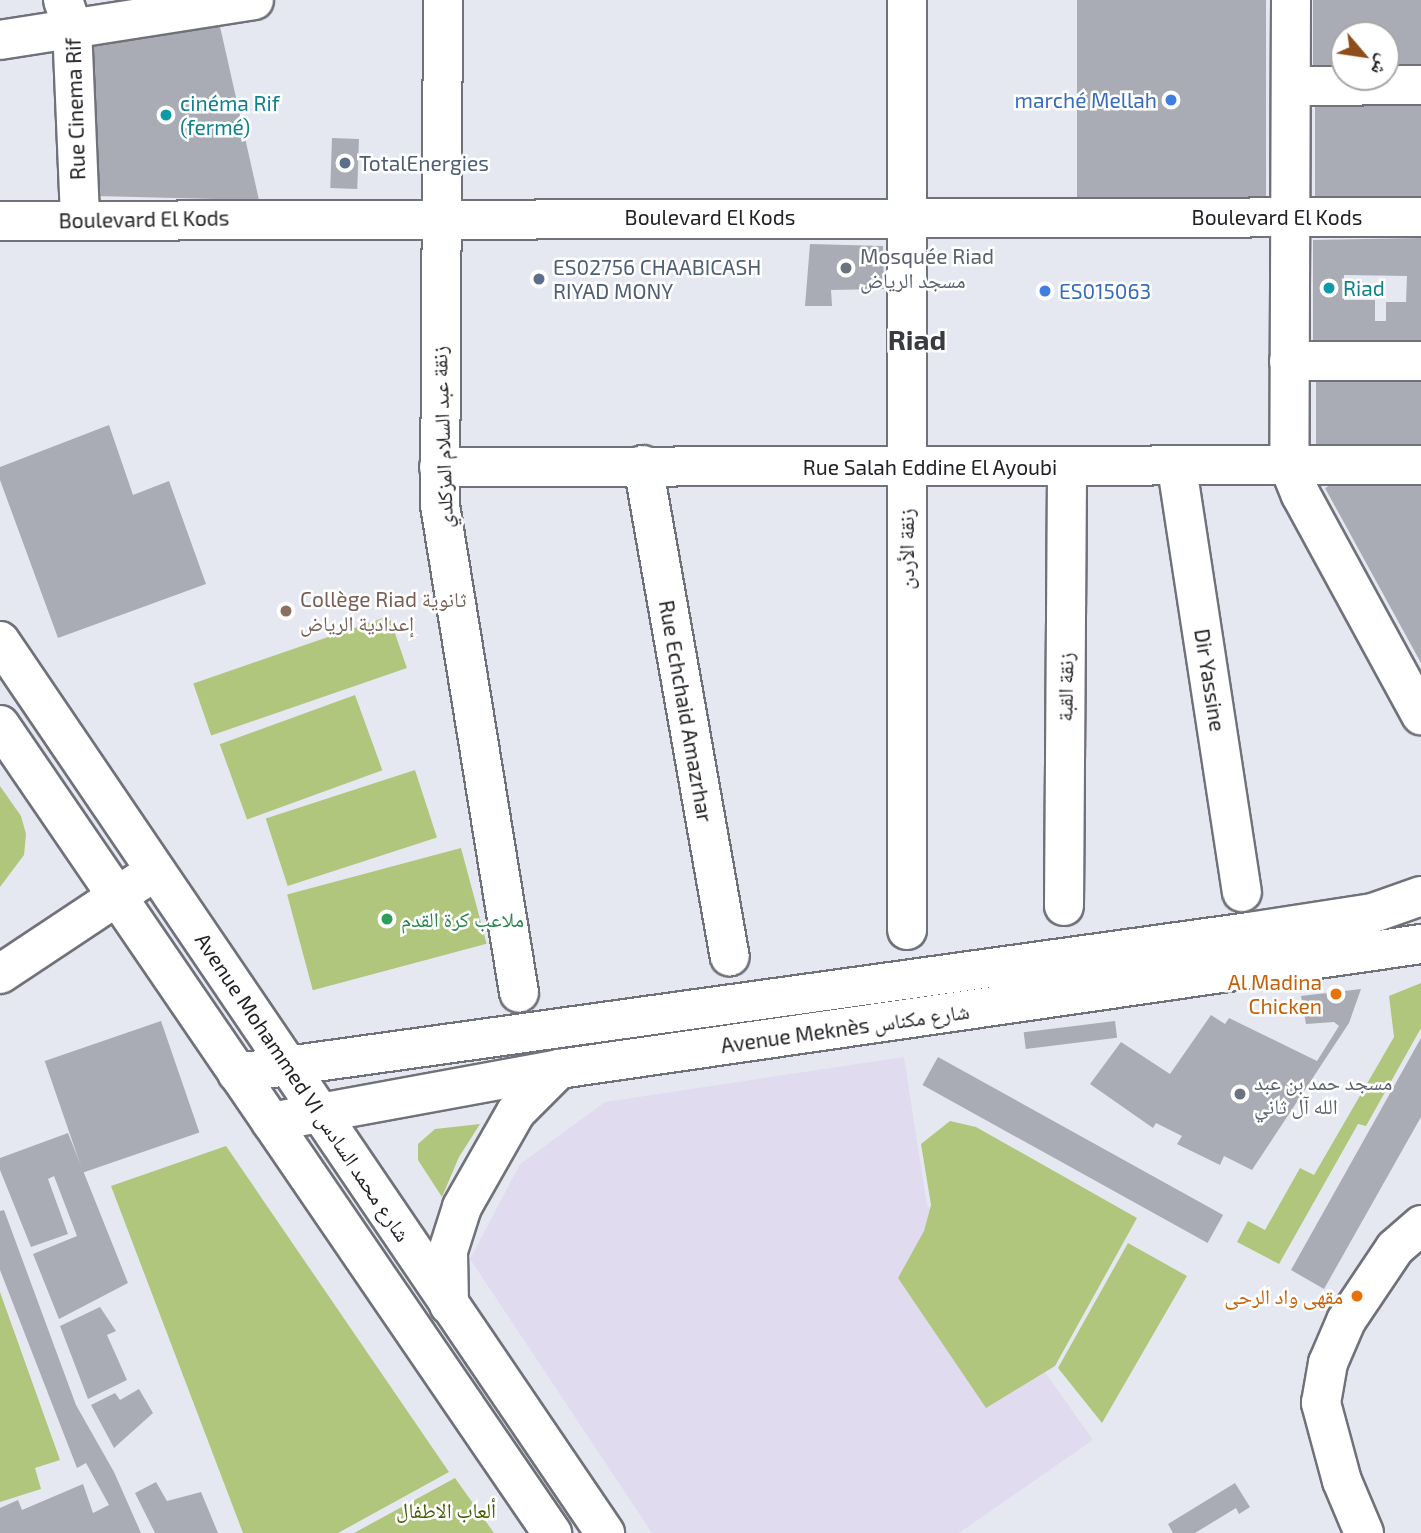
<!DOCTYPE html>
<html>
<head>
<meta charset="utf-8">
<style>
  body { margin:0 }
  #map { position:relative; width:1421px; height:1533px; overflow:hidden; background:#e6e8f1; font-family:"Exo 2","Noto Naskh Arabic",sans-serif }
  div>[style] { position:absolute }
  [style*='--x'] { left:calc(var(--x)*1px); top:calc(var(--y)*1px); width:calc(var(--w)*1px); rotate:calc(var(--a)*1deg) }
  .commercial>* { inset:0; background:#e1dbf0 }
  .green>* { inset:0; background:#b0c67c; transform-origin:0 0 }
  .building>* { inset:0; background:#aaacb5; transform-origin:0 0 }
  .roads { filter:drop-shadow(2px 0 #70727a) drop-shadow(-2px 0 #70727a) drop-shadow(0 2px #70727a) drop-shadow(0 -2px #70727a) }
  .minor>* { height:38px; margin:-19px; padding:0 19px; transform-origin:19px; border-radius:19px; background:#fff }
  .major>* { height:38px; margin:-19px; padding:0 19px; transform-origin:19px; border-radius:19px; background:#fff }
  .dots>* { width:19px; height:19px; translate:-50% -50%; box-sizing:border-box; border:4px solid #fff; border-radius:50% }
  span { translate:-50% -50%; white-space:nowrap; text-align:center; line-height:1.15; -webkit-text-stroke:5px #fff; paint-order:stroke }
  .shop-label { font-size:21px; color:#366cbe }
  .right { translate:-100% -50%; text-align:right }
  .left { translate:0 -50%; text-align:left }
  .culture-label { font-size:21px; color:#0d838f }
  .street-label { font-size:21px; color:#222226 }
  .service-label { font-size:21px; color:#4e5e75 }
  .worship-label { font-size:21px; color:#5b616d }
  .education-label { font-size:21px; color:#785e54 }
  .leisure-label { font-size:21px; color:#27864d }
  .food-label { font-size:21px; color:#c56008 }
  .park-label { font-size:21px; color:#475a01 }
  .district-label { font-size:28px; color:#393b41; font-weight:700 }
  .north { position:absolute; left:1330px; top:21px; width:70px; height:70px; box-sizing:border-box; background:#fff; border:2px solid #a7a7a8; border-radius:50%; rotate:119deg; font-size:19px; font-weight:700; line-height:28px; text-align:center; color:#222226 }
  .north::after { content:''; display:block; margin:auto; width:24px; height:32px; background:#8e4d19; clip-path:polygon(50% 0,100% 100%,50% 72%,0 100%) }
</style>
</head>
<body>
<div id="map">
  <div class="commercial">
    <div style="clip-path:polygon(904px 1057px,927px 1205px,1093px 1440px,959px 1533px,652px 1533px,470px 1259px,520px 1164px,605px 1102px)"></div>
  </div>
  <div class="green">
    <div style="left:389px;top:616px;width:55px;height:207px;rotate:71deg"></div>
    <div style="left:355px;top:695px;width:80px;height:144px;rotate:70deg"></div>
    <div style="left:415px;top:770px;width:71px;height:157px;rotate:72deg"></div>
    <div style="clip-path:polygon(0 786px,21px 816px,26px 834px,24px 855px,0 887px)"></div>
    <div style="left:461px;top:848px;width:99px;height:180px;rotate:75deg"></div>
    <div style="clip-path:polygon(1421px 983px,1421px 1028px,1366px 1126px,1358px 1124px,1279px 1264px,1237px 1242px,1248px 1221px,1265px 1230px,1300px 1168px,1314px 1175px,1394px 1037px,1389px 996px)"></div>
    <div style="clip-path:polygon(950px 1121px,976px 1127px,1137px 1218px,1055px 1366px,986px 1408px,898px 1278px,924px 1231px,931px 1205px,921px 1144px)"></div>
    <div style="clip-path:polygon(480px 1124px,459px 1157px,442px 1197px,418px 1160px,418px 1144px,435px 1129px)"></div>
    <div style="clip-path:polygon(226px 1146px,449px 1472px,338px 1533px,243px 1533px,111px 1186px)"></div>
    <div style="clip-path:polygon(1128px 1243px,1187px 1276px,1102px 1423px,1058px 1368px)"></div>
    <div style="clip-path:polygon(0 1292px,60px 1460px,35px 1468px,41px 1489px,0 1502px)"></div>
    <div style="clip-path:polygon(455px 1478px,494px 1533px,354px 1533px)"></div>
  </div>
  <div class="building">
    <div style="left:1077px;top:0;width:189px;height:202px"></div>
    <div style="clip-path:polygon(1313px 0,1421px 0,1421px 73px,1386px 73px,1386px 35px,1344px 35px,1344px 73px,1313px 74px)"></div>
    <div style="clip-path:polygon(217px 13px,259px 200px,95px 196px,89px 35px)"></div>
    <div style="left:1421px;top:101px;width:95px;height:106px;rotate:90deg"></div>
    <div style="left:332px;top:138px;width:27px;height:50px;rotate:2deg"></div>
    <div style="clip-path:polygon(evenodd,1421px 238px,1421px 351px,1313px 350px,1313px 240px,1421px 238px,1344px 275px,1407px 276px,1406px 302px,1386px 302px,1386px 321px,1375px 321px,1375px 300px,1344px 300px,1344px 275px)"></div>
    <div style="clip-path:polygon(810px 244px,883px 246px,884px 289px,831px 290px,832px 306px,805px 306px)"></div>
    <div style="left:1316px;top:372px;width:105px;height:78px"></div>
    <div style="clip-path:polygon(109px 425px,133px 495px,169px 481px,206px 584px,58px 638px,0 480px,0 467px)"></div>
    <div style="clip-path:polygon(1332px 484px,1421px 484px,1421px 663px,1325px 488px)"></div>
    <div style="clip-path:polygon(1361px 989px,1349px 1023px,1252px 1170px,1224px 1156px,1220px 1165px,1177px 1144px,1182px 1136px,1156px 1123px,1153px 1128px,1090px 1084px,1121px 1042px,1170px 1074px,1211px 1015px,1225px 1024px,1229px 1018px,1317px 1061px,1339px 1026px,1334px 1022px,1306px 1024px,1301px 996px)"></div>
    <div style="left:161px;top:1021px;width:118px;height:123px;rotate:71deg"></div>
    <div style="left:1115px;top:1021px;width:17px;height:92px;rotate:83deg"></div>
    <div style="clip-path:polygon(1421px 1038px,1421px 1117px,1324px 1289px,1291px 1270px)"></div>
    <div style="left:938px;top:1057px;width:326px;height:32px;rotate:29deg"></div>
    <div style="clip-path:polygon(68px 1133px,128px 1283px,59px 1319px,33px 1254px,77px 1236px,54px 1176px,48px 1179px,68px 1234px,31px 1247px,0 1170px,0 1158px)"></div>
    <div style="clip-path:polygon(4px 1210px,76px 1405px,114px 1472px,141px 1533px,0 1533px,0 1508px,18px 1500px,22px 1510px,83px 1484px,93px 1513px,109px 1505px,86px 1463px,77px 1468px,0 1270px,0 1211px)"></div>
    <div style="clip-path:polygon(100px 1307px,116px 1331px,107px 1335px,127px 1380px,88px 1399px,60px 1326px)"></div>
    <div style="clip-path:polygon(139px 1389px,153px 1413px,114px 1448px,91px 1405px,115px 1393px,120px 1400px)"></div>
    <div style="clip-path:polygon(156px 1482px,167px 1501px,201px 1492px,218px 1533px,155px 1533px,135px 1493px)"></div>
    <div style="clip-path:polygon(1235px 1483px,1250px 1507px,1239px 1514px,1236px 1508px,1195px 1533px,1173px 1533px,1168px 1524px)"></div>
  </div>
  <div class="roads">
    <div class="minor">
      <div style="--x:63;--y:0;--w:28;--a:71"></div>
      <div style="--x:72;--y:26;--w:194;--a:87.6"></div>
      <div style="--x:443;--y:0;--w:505;--a:90.34"></div>
      <div style="--x:440;--y:505;--w:494;--a:80.8"></div>
      <div style="--x:907;--y:0;--w:930;--a:90"></div>
      <div style="--x:1291;--y:0;--w:466;--a:90.2"></div>
      <div style="--x:1289;--y:466;--w:31;--a:68"></div>
      <div style="--x:1301;--y:495;--w:251;--a:61.4"></div>
      <div style="--x:0;--y:40;--w:257;--a:-8.9"></div>
      <div style="--x:1291;--y:86;--w:130;--a:-0.4"></div>
      <div style="--x:0;--y:221;--w:1421;--a:-0.16"></div>
      <div style="--x:1289;--y:361;--w:132;--a:0"></div>
      <div style="--x:643;--y:465;--w:499;--a:80"></div>
      <div style="--x:439;--y:467;--w:982;--a:-0.12"></div>
      <div style="--x:1177;--y:468;--w:429;--a:81.3"></div>
      <div style="--x:1064;--y:906;--w:438;--a:-89.6"></div>
      <div style="--x:0;--y:974;--w:186;--a:-33.6"></div>
      <div style="--x:237;--y:1073;--w:1022;--a:-7.93"></div>
      <div style="--x:1249;--y:932;--w:125;--a:-8.7"></div>
      <div style="--x:1373;--y:913;--w:51;--a:-19.5"></div>
      <div style="--x:271;--y:1122;--w:293;--a:-10.4"></div>
      <div style="--x:559;--y:1069;--w:871;--a:-8.25"></div>
      <div style="--x:1364;--y:1533;--w:56;--a:-112.9"></div>
      <div style="--x:1342;--y:1481;--w:81;--a:-105.1"></div>
      <div style="--x:1321;--y:1403;--w:41;--a:-80.1"></div>
      <div style="--x:1328;--y:1363;--w:46;--a:-66.8"></div>
      <div style="--x:1346;--y:1321;--w:88;--a:-56.1"></div>
      <div style="--x:1395;--y:1248;--w:35;--a:-41"></div>
    </div>
    <div class="major">
      <div style="--x:0;--y:641;--w:1078;--a:55.85"></div>
      <div style="--x:0;--y:725;--w:979;--a:55.66"></div>
      <div style="--x:449;--y:1305;--w:54;--a:-91.1"></div>
      <div style="--x:448;--y:1251;--w:46;--a:-72.3"></div>
      <div style="--x:462;--y:1207;--w:109;--a:-60.4"></div>
      <div style="--x:516;--y:1112;--w:61;--a:-45"></div>
    </div>
  </div>
  <div class="dots">
    <div style="left:1171px;top:100px;background:#3f7fe0"></div>
    <div style="left:166px;top:115px;background:#0f9aa8"></div>
    <div style="left:345px;top:163px;background:#5c6f8a"></div>
    <div style="left:846px;top:268px;background:#6b7280"></div>
    <div style="left:539px;top:279px;background:#5c6f8a"></div>
    <div style="left:1329px;top:288px;background:#0f9aa8"></div>
    <div style="left:1045px;top:291px;background:#3f7fe0"></div>
    <div style="left:286px;top:611px;background:#8d6e63"></div>
    <div style="left:387px;top:919px;background:#2e9e5b"></div>
    <div style="left:1336px;top:994px;background:#e8710a"></div>
    <div style="left:1240px;top:1094px;background:#6b7280"></div>
    <div style="left:1357px;top:1296px;background:#e8710a"></div>
  </div>
  <div class="shop-label">
    <span class="right" style="left:1157px;top:100px">marché Mellah</span>
    <span class="left" style="left:1059px;top:291px">ES015063</span>
  </div>
  <div class="culture-label">
    <span class="left" style="left:180px;top:115px">cinéma Rif<br>(fermé)</span>
    <span class="left" style="left:1343px;top:288px">Riad</span>
  </div>
  <div class="street-label">
    <span style="left:75px;top:109px;rotate:-92deg">Rue Cinema Rif</span>
    <span style="left:710px;top:217px">Boulevard El Kods</span>
    <span style="left:1277px;top:217px">Boulevard El Kods</span>
    <span style="left:144px;top:219px;rotate:-1deg">Boulevard El Kods</span>
    <span style="left:442px;top:437px;rotate:-92deg">زنقة عبد السلام المزكلدي</span>
    <span style="left:930px;top:467px">Rue Salah Eddine El Ayoubi</span>
    <span style="left:906px;top:549px;rotate:-90deg">زنقة الأردن</span>
    <span style="left:1210px;top:680px;rotate:81deg">Dir Yassine</span>
    <span style="left:1065px;top:687px;rotate:-89deg">زنقة القبة</span>
    <span style="left:686px;top:711px;rotate:80deg">Rue Echchaid Amazrhar</span>
    <span style="left:845px;top:1028px;rotate:-8deg">Avenue Meknès شارع مكناس</span>
    <span style="left:303px;top:1087px;rotate:56deg">Avenue Mohammed VI شارع محمد السادس</span>
  </div>
  <div class="service-label">
    <span class="left" style="left:359px;top:163px">TotalEnergies</span>
    <span class="left" style="left:553px;top:279px">ES02756 CHAABICASH<br>RIYAD MONY</span>
  </div>
  <div class="worship-label">
    <span class="left" style="left:860px;top:268px">Mosquée Riad<br>مسجد الرياض</span>
    <span class="left" style="left:1254px;top:1094px">مسجد حمد بن عبد<br>الله آل ثاني</span>
  </div>
  <div class="education-label">
    <span class="left" style="left:300px;top:611px">Collège Riad ثانوية<br>إعدادية الرياض</span>
  </div>
  <div class="leisure-label">
    <span class="left" style="left:401px;top:919px">ملاعب كرة القدم</span>
  </div>
  <div class="food-label">
    <span class="right" style="left:1322px;top:994px">Al Madina<br>Chicken</span>
    <span class="right" style="left:1343px;top:1296px">مقهى واد الرحى</span>
  </div>
  <div class="park-label">
    <span style="left:446px;top:1510px">ألعاب الاطفال</span>
  </div>
  <div class="district-label">
    <span style="left:917px;top:339px">Riad</span>
  </div>
  <div class="north">ش</div>
</div>
</body>
</html>
